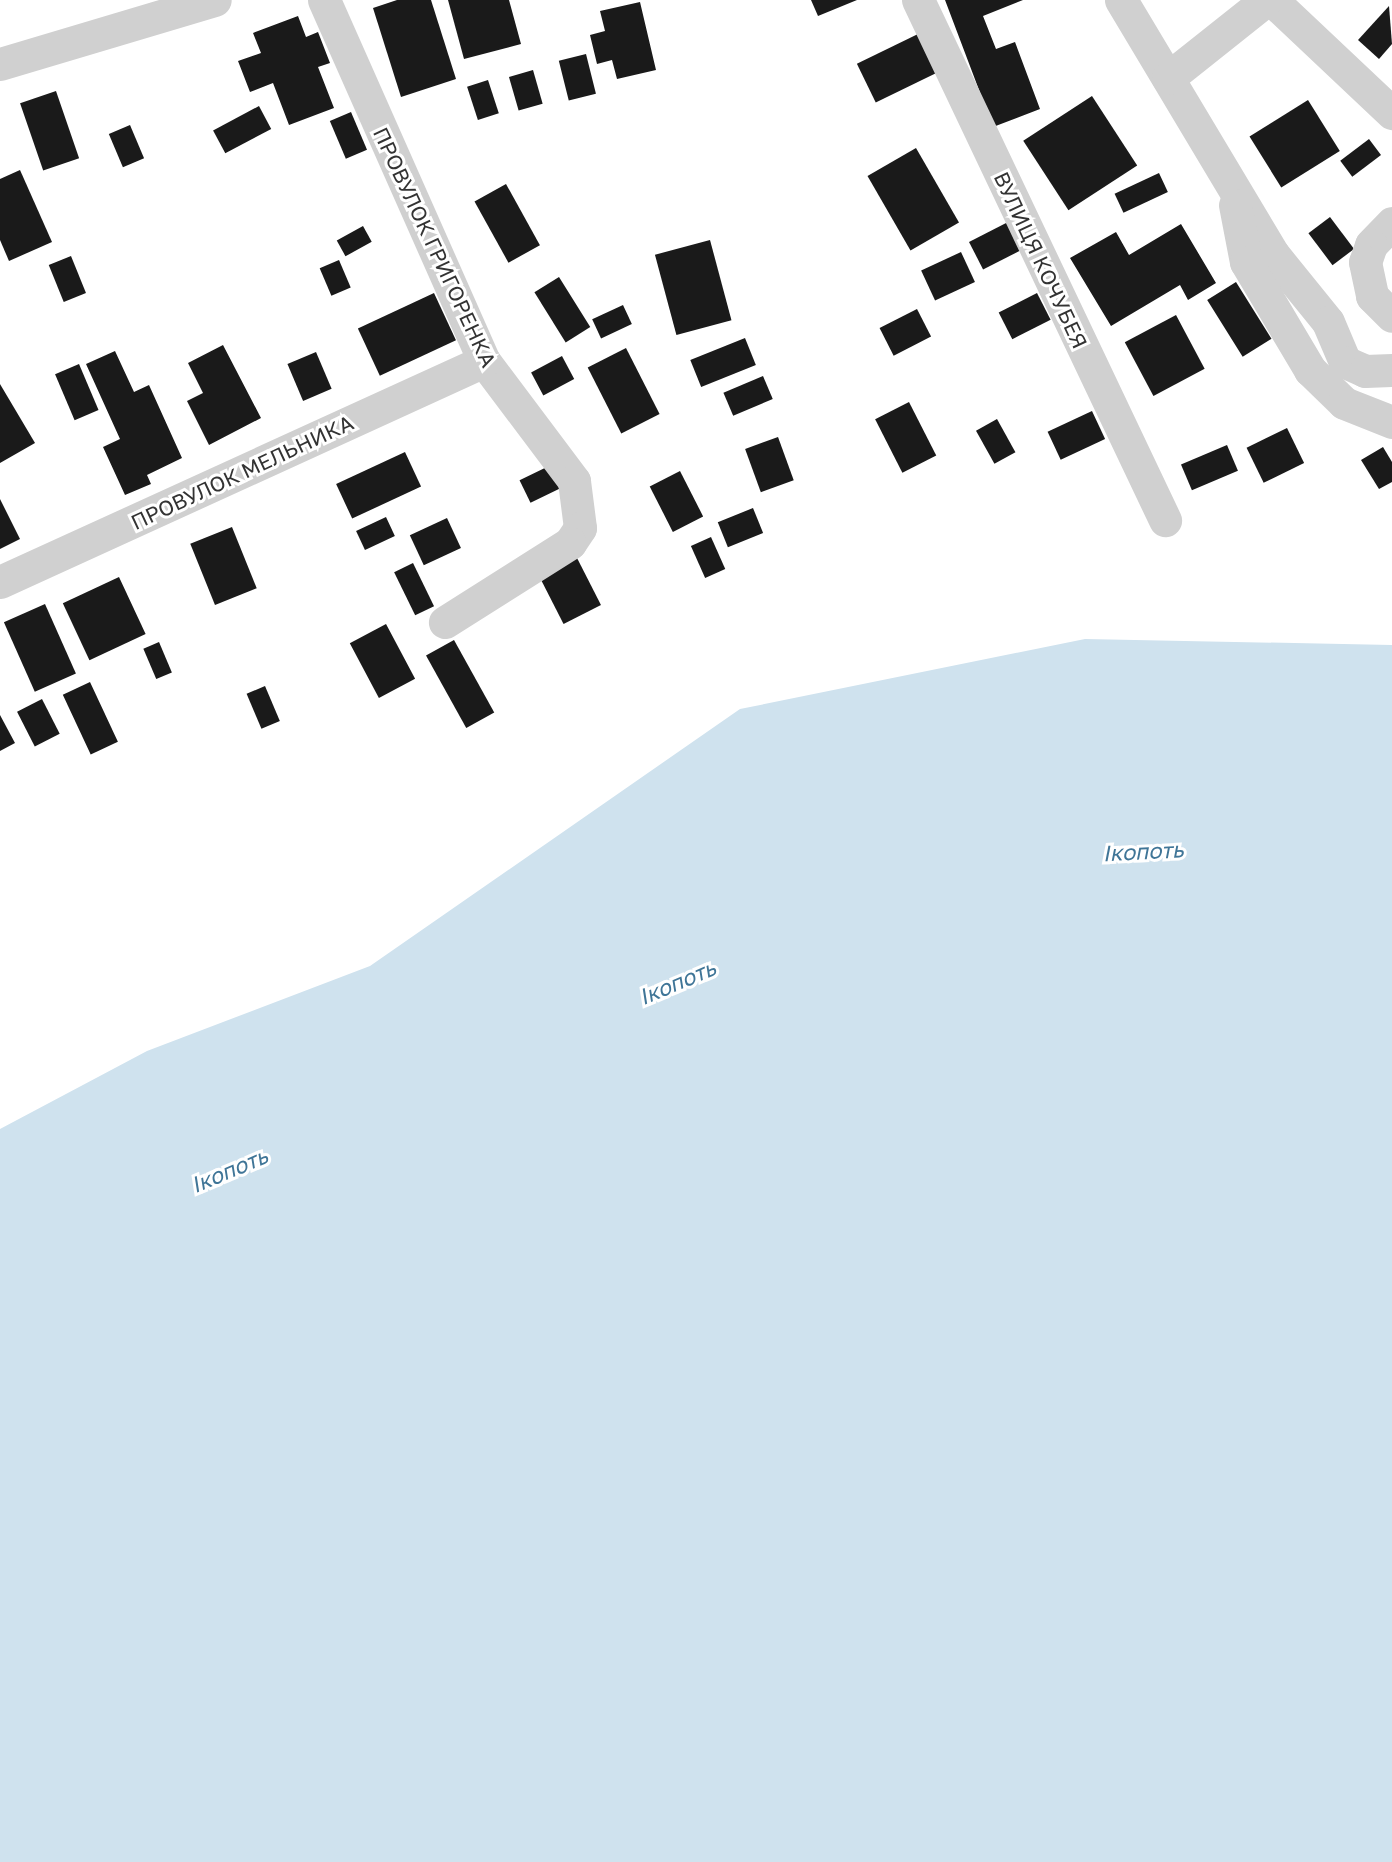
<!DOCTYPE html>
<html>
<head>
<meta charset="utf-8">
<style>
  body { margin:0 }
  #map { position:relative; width:1392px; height:1862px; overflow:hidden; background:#fff; font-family:"Golos Text",sans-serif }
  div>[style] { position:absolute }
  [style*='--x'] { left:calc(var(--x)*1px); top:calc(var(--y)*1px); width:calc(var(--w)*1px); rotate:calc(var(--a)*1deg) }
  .water>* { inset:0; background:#cfe2ee }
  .building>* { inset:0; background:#1a1a1a; transform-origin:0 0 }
  .minor>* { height:33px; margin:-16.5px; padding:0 16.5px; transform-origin:16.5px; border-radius:16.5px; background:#d0d0d0 }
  span { translate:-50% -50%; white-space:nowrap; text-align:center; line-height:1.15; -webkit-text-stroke:6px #fff; paint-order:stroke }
  .street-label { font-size:21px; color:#333 }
  .water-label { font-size:22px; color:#3f7597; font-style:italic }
</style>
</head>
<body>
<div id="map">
  <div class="water">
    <div style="clip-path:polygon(1085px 639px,1392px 645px,1392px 1862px,0 1862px,0 1129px,147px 1051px,370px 966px,740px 709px)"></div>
  </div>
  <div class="building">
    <div style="clip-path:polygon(397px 0,431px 0,456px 79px,401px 97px,373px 8px)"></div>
    <div style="clip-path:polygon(448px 0,509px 0,521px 44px,464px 59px)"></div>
    <div style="clip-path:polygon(811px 0,857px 0,818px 16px)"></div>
    <div style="clip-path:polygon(945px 0,1023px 0,983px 16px,996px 49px,1015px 42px,1040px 109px,993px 127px)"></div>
    <div style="clip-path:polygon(640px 2px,656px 70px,617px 79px,612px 60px,597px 64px,590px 35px,605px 31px,600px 11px)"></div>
    <div style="clip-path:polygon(1389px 6px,1392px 44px,1379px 59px,1358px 40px)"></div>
    <div style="clip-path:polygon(298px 16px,306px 37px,318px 32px,330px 63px,318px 67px,334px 108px,289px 125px,273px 83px,250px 92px,238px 61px,261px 53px,253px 33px)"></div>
    <div style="left:918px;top:34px;width:43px;height:68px;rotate:64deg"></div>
    <div style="left:586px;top:54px;width:41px;height:28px;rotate:76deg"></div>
    <div style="left:533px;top:70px;width:35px;height:25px;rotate:74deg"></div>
    <div style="left:488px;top:80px;width:35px;height:22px;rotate:72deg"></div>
    <div style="left:56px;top:91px;width:71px;height:38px;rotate:71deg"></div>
    <div style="left:1092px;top:96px;width:83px;height:82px;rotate:57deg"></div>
    <div style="left:1308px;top:100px;width:60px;height:69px;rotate:58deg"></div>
    <div style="left:259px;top:106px;width:26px;height:52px;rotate:62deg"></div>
    <div style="left:351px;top:112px;width:41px;height:23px;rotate:67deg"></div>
    <div style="left:130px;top:125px;width:36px;height:23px;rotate:67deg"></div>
    <div style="left:1369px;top:139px;width:20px;height:36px;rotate:53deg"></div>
    <div style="left:916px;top:148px;width:86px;height:56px;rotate:60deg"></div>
    <div style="clip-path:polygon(20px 170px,52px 242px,9px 261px,0 240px,0 179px)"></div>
    <div style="left:1159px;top:173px;width:21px;height:49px;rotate:65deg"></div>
    <div style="left:506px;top:184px;width:70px;height:36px;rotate:61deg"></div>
    <div style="left:1330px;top:217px;width:40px;height:27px;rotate:53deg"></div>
    <div style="left:1010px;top:221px;width:31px;height:46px;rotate:63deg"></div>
    <div style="clip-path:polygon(1181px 224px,1216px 283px,1188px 300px,1180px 285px,1111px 326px,1070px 258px,1116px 232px,1129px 255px)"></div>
    <div style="left:363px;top:226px;width:18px;height:30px;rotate:61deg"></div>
    <div style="left:710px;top:240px;width:83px;height:57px;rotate:75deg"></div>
    <div style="left:961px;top:252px;width:33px;height:44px;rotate:65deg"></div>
    <div style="left:71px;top:256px;width:40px;height:24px;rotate:68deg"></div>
    <div style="left:339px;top:260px;width:30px;height:21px;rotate:67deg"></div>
    <div style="left:559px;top:277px;width:59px;height:29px;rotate:58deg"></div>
    <div style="left:1236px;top:282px;width:67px;height:34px;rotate:58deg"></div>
    <div style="left:434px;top:293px;width:52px;height:84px;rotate:65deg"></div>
    <div style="left:1037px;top:293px;width:30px;height:43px;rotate:63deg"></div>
    <div style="left:623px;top:305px;width:21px;height:34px;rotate:65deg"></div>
    <div style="left:917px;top:309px;width:31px;height:42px;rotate:63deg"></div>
    <div style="left:1176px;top:315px;width:61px;height:58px;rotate:62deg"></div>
    <div style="left:745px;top:338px;width:29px;height:59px;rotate:68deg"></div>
    <div style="clip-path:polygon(223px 345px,261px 418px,209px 445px,187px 401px,203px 393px,188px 363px)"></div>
    <div style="left:626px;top:348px;width:74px;height:43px;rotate:63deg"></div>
    <div style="clip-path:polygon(115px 351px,134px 392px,149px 385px,182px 458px,147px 475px,151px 484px,125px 495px,103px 447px,120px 439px,86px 364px)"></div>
    <div style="left:316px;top:352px;width:40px;height:31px;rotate:67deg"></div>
    <div style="left:562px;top:356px;width:26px;height:35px;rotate:62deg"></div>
    <div style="left:79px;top:364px;width:50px;height:26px;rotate:67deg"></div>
    <div style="left:763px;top:376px;width:25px;height:43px;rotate:67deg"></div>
    <div style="clip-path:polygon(0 384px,35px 443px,0 463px)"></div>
    <div style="left:909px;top:402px;width:60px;height:38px;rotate:63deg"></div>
    <div style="left:1092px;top:411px;width:31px;height:49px;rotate:65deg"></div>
    <div style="left:997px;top:419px;width:38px;height:24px;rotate:61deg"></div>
    <div style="left:1287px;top:428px;width:39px;height:45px;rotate:64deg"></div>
    <div style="left:778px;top:437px;width:46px;height:35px;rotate:70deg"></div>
    <div style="left:1227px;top:445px;width:28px;height:50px;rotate:67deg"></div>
    <div style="clip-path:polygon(1383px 447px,1392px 462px,1392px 482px,1379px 489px,1361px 460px)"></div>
    <div style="left:405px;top:452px;width:38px;height:76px;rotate:65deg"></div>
    <div style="left:551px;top:465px;width:25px;height:35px;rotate:64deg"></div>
    <div style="left:680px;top:471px;width:51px;height:34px;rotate:63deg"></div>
    <div style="clip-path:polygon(0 499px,20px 539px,0 549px)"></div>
    <div style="left:753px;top:508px;width:27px;height:38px;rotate:68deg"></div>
    <div style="left:386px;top:517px;width:21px;height:33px;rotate:65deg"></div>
    <div style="left:447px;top:518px;width:33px;height:41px;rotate:65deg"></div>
    <div style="left:232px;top:527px;width:66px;height:45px;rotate:68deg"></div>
    <div style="left:711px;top:537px;width:35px;height:22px;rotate:66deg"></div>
    <div style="left:576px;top:556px;width:55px;height:42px;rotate:63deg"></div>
    <div style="left:413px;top:563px;width:48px;height:21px;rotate:64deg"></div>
    <div style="left:119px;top:577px;width:63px;height:62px;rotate:65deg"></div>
    <div style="left:45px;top:604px;width:76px;height:45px;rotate:66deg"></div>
    <div style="left:386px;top:624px;width:62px;height:41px;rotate:62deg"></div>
    <div style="left:454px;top:640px;width:83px;height:32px;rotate:61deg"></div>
    <div style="left:159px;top:642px;width:33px;height:17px;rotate:67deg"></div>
    <div style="left:90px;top:682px;width:66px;height:30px;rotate:65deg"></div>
    <div style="left:265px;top:686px;width:38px;height:20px;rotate:67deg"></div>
    <div style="left:42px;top:699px;width:39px;height:28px;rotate:63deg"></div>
    <div style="clip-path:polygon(0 715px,15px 743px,0 751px)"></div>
  </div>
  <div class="minor">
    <div style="--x:324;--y:0;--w:395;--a:66.1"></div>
    <div style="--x:484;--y:361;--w:150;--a:53.1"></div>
    <div style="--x:574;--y:481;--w:47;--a:82.7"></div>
    <div style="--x:580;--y:528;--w:18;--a:124"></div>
    <div style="--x:570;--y:543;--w:148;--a:147.7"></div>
    <div style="--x:918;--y:0;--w:576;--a:64.59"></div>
    <div style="--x:1121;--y:0;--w:296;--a:59.1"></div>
    <div style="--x:1273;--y:254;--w:87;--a:51"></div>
    <div style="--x:1328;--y:322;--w:43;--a:67"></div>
    <div style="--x:1345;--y:362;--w:22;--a:24"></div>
    <div style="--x:1365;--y:371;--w:27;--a:-2"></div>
    <div style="--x:1272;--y:0;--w:165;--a:43.3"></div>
    <div style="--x:0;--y:64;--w:224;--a:-16.6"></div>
    <div style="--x:1168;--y:78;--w:125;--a:-38.5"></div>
    <div style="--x:1235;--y:205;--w:58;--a:79.1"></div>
    <div style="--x:1246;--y:262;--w:126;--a:59.3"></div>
    <div style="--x:1310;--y:370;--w:47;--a:44.1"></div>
    <div style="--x:1344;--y:403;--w:52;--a:21.6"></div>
    <div style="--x:1392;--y:223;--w:30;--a:134"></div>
    <div style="--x:1371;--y:245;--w:18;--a:109"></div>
    <div style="--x:1365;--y:262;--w:35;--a:78"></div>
    <div style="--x:1372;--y:296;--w:28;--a:45"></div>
    <div style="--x:0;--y:582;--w:532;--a:-24.54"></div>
  </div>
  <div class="street-label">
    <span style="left:435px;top:247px;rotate:65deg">ПРОВУЛОК ГРИГОРЕНКА</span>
    <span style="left:1041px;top:260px;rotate:65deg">ВУЛИЦЯ КОЧУБЕЯ</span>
    <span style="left:242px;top:472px;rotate:-25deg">ПРОВУЛОК МЕЛЬНИКА</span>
  </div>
  <div class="water-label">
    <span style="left:1143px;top:851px;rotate:-3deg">Ікопоть</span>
    <span style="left:677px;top:982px;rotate:-23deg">Ікопоть</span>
    <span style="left:229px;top:1170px;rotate:-23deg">Ікопоть</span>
  </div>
</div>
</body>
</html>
